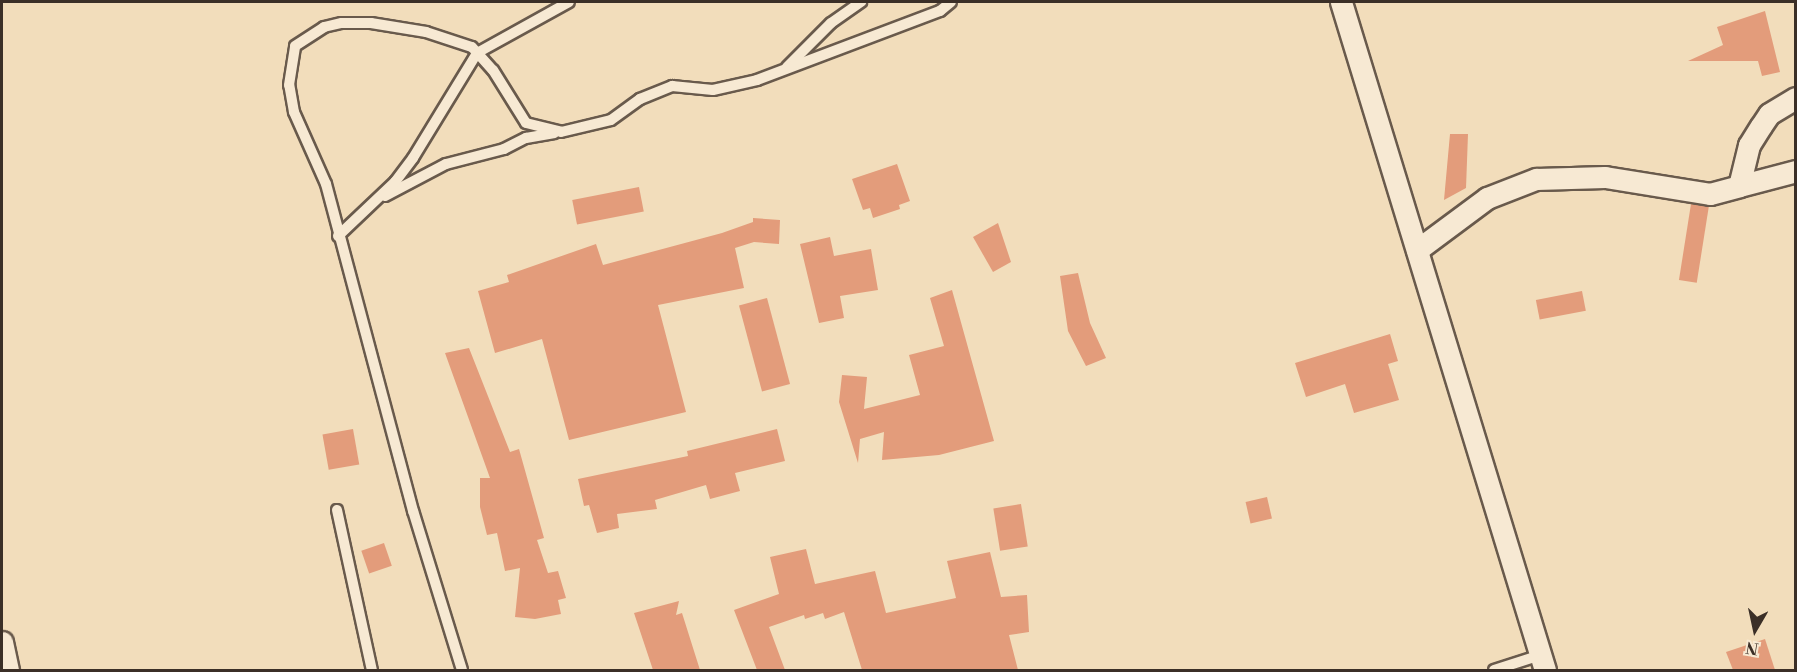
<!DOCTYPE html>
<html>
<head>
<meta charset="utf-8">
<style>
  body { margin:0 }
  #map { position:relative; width:1797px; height:672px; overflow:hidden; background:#f2ddbb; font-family:"Libre Bodoni",serif }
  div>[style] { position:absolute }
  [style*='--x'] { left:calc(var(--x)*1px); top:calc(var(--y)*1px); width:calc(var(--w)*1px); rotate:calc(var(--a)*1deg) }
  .building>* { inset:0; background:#e39c7b; transform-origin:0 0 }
  .roads { filter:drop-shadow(2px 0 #695a4c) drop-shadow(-2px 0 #695a4c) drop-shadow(0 2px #695a4c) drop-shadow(0 -2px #695a4c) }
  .lane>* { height:10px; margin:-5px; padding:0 5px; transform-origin:5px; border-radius:5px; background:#f7e9d3 }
  .street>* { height:21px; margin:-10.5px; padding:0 10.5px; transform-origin:10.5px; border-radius:10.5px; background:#f7e9d3 }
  span { translate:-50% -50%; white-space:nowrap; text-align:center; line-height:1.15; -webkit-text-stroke:5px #f7e9d3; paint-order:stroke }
  .frame { position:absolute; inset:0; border:3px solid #3b2f27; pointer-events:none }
  .north { position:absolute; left:1725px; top:600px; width:60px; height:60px; -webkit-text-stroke:4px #f7e9d3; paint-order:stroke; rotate:189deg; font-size:16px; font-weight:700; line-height:24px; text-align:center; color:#3b2f27 }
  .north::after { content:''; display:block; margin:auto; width:21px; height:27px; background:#3b2f27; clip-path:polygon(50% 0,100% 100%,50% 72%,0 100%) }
</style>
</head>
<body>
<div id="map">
  <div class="building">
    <div style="clip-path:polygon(1765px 11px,1780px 72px,1762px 76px,1758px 61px,1688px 61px,1723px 45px,1717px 27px)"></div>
    <div style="clip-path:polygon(1450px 134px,1468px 134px,1466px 188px,1444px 200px)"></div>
    <div style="clip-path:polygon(897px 164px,910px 201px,899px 205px,900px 209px,873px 218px,870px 208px,863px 210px,852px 179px)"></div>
    <div style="left:639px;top:187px;width:25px;height:68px;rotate:79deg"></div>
    <div style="left:1691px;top:204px;width:18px;height:77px;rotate:9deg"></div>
    <div style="clip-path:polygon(753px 218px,780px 220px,779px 244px,754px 242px,735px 248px,744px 288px,658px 305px,686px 412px,569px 440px,542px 339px,495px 353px,478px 291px,509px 282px,507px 275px,596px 244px,603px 265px,722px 233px,753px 222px)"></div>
    <div style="clip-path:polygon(998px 223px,1011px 262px,993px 272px,973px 237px)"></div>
    <div style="clip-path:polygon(830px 237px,834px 256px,871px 249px,878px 290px,840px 296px,844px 318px,819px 323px,800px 244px)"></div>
    <div style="clip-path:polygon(1078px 273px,1090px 323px,1106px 358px,1086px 366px,1068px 331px,1060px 276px)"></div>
    <div style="clip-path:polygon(952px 290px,994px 441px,939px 455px,882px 460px,884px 432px,860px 439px,858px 463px,839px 402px,842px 375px,867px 377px,864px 409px,920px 395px,909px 355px,944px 346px,930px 298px)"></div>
    <div style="left:1582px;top:291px;width:20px;height:47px;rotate:79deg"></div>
    <div style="left:767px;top:298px;width:89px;height:29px;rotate:75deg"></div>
    <div style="clip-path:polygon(1390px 334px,1398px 361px,1388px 364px,1399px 400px,1354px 413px,1345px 384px,1306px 397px,1295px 363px)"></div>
    <div style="clip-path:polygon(469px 348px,510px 452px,519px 449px,544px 538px,537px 540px,548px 573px,558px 571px,566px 598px,558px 600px,561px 614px,535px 619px,515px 617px,520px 568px,505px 571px,497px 533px,487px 535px,480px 507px,480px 478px,490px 478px,445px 353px)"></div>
    <div style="left:353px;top:429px;width:36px;height:31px;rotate:80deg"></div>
    <div style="clip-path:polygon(777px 429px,785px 461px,735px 473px,740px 491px,710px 499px,706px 485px,655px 500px,657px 509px,617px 514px,619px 528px,597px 533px,589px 505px,584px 506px,578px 479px,688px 456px,687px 451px)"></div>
    <div style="left:1267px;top:497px;width:22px;height:22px;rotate:77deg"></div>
    <div style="left:1021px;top:504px;width:43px;height:28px;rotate:81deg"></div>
    <div style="left:384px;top:543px;width:24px;height:24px;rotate:71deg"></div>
    <div style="clip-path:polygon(806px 549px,815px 584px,875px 571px,886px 613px,956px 598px,947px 561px,990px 552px,1001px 597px,1027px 595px,1029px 632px,1009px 635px,1018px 670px,862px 670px,844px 612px,825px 619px,823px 613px,805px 619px,804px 615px,769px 627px,785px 670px,757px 670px,734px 610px,779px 594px,770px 557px)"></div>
    <div style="clip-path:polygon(679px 601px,676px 615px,682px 613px,700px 670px,653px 670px,634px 613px)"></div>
    <div style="clip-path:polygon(1765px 639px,1775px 670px,1733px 670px,1726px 652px)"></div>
  </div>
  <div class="roads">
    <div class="lane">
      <div style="--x:787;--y:67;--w:62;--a:-45"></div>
      <div style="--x:831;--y:23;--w:37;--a:-35"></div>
      <div style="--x:385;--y:196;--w:69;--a:-27.7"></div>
      <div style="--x:446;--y:164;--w:60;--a:-14.5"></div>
      <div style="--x:504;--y:149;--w:25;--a:-27"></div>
      <div style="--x:526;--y:138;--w:29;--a:-10"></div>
      <div style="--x:338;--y:236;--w:79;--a:-43.5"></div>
      <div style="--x:395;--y:182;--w:30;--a:-53"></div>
      <div style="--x:413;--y:158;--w:123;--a:-58.6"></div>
      <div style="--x:477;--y:53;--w:105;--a:-29"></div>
      <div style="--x:337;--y:510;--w:164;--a:77.7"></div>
      <div style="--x:462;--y:670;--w:166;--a:-107.1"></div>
      <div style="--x:413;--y:511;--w:338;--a:-104.9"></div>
      <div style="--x:326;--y:184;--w:79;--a:-114"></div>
      <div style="--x:294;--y:112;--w:27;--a:-100"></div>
      <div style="--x:289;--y:85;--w:39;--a:-81"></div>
      <div style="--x:295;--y:46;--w:35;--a:-33"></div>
      <div style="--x:324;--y:27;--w:18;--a:-13"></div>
      <div style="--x:342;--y:23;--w:29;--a:0"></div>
      <div style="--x:371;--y:23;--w:56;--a:9.3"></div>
      <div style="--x:426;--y:32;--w:48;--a:18.1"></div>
      <div style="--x:472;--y:47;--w:31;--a:48"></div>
      <div style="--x:493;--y:70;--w:62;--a:58.1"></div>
      <div style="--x:526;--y:123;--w:36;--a:14"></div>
      <div style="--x:561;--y:132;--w:51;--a:-13.5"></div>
      <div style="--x:611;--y:120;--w:36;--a:-36"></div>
      <div style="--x:640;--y:99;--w:35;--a:-22"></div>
      <div style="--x:672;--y:86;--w:41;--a:5.6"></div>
      <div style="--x:713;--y:90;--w:45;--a:-12.8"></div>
      <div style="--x:757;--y:80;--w:196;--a:-20.7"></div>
      <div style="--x:940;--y:11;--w:14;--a:-39"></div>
      <div style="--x:1494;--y:670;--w:49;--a:-17.7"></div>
    </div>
    <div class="street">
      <div style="--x:1341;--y:2;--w:698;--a:73.02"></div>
      <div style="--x:1739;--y:186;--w:59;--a:-14.7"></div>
      <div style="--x:1417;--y:250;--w:87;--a:-36.6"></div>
      <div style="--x:1487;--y:198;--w:53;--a:-21.2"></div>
      <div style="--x:1536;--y:179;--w:69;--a:-1.7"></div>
      <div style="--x:1605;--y:177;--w:106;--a:9.2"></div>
      <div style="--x:1710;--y:194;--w:30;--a:-15"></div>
      <div style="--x:1739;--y:186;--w:42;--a:-76.3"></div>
      <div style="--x:1749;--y:145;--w:22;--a:-58"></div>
      <div style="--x:1761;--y:126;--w:14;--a:-56"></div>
      <div style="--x:1769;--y:114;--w:31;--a:-31"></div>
      <div style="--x:2;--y:642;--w:29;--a:78"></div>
    </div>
  </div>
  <div class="frame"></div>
  <div class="north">N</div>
</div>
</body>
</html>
